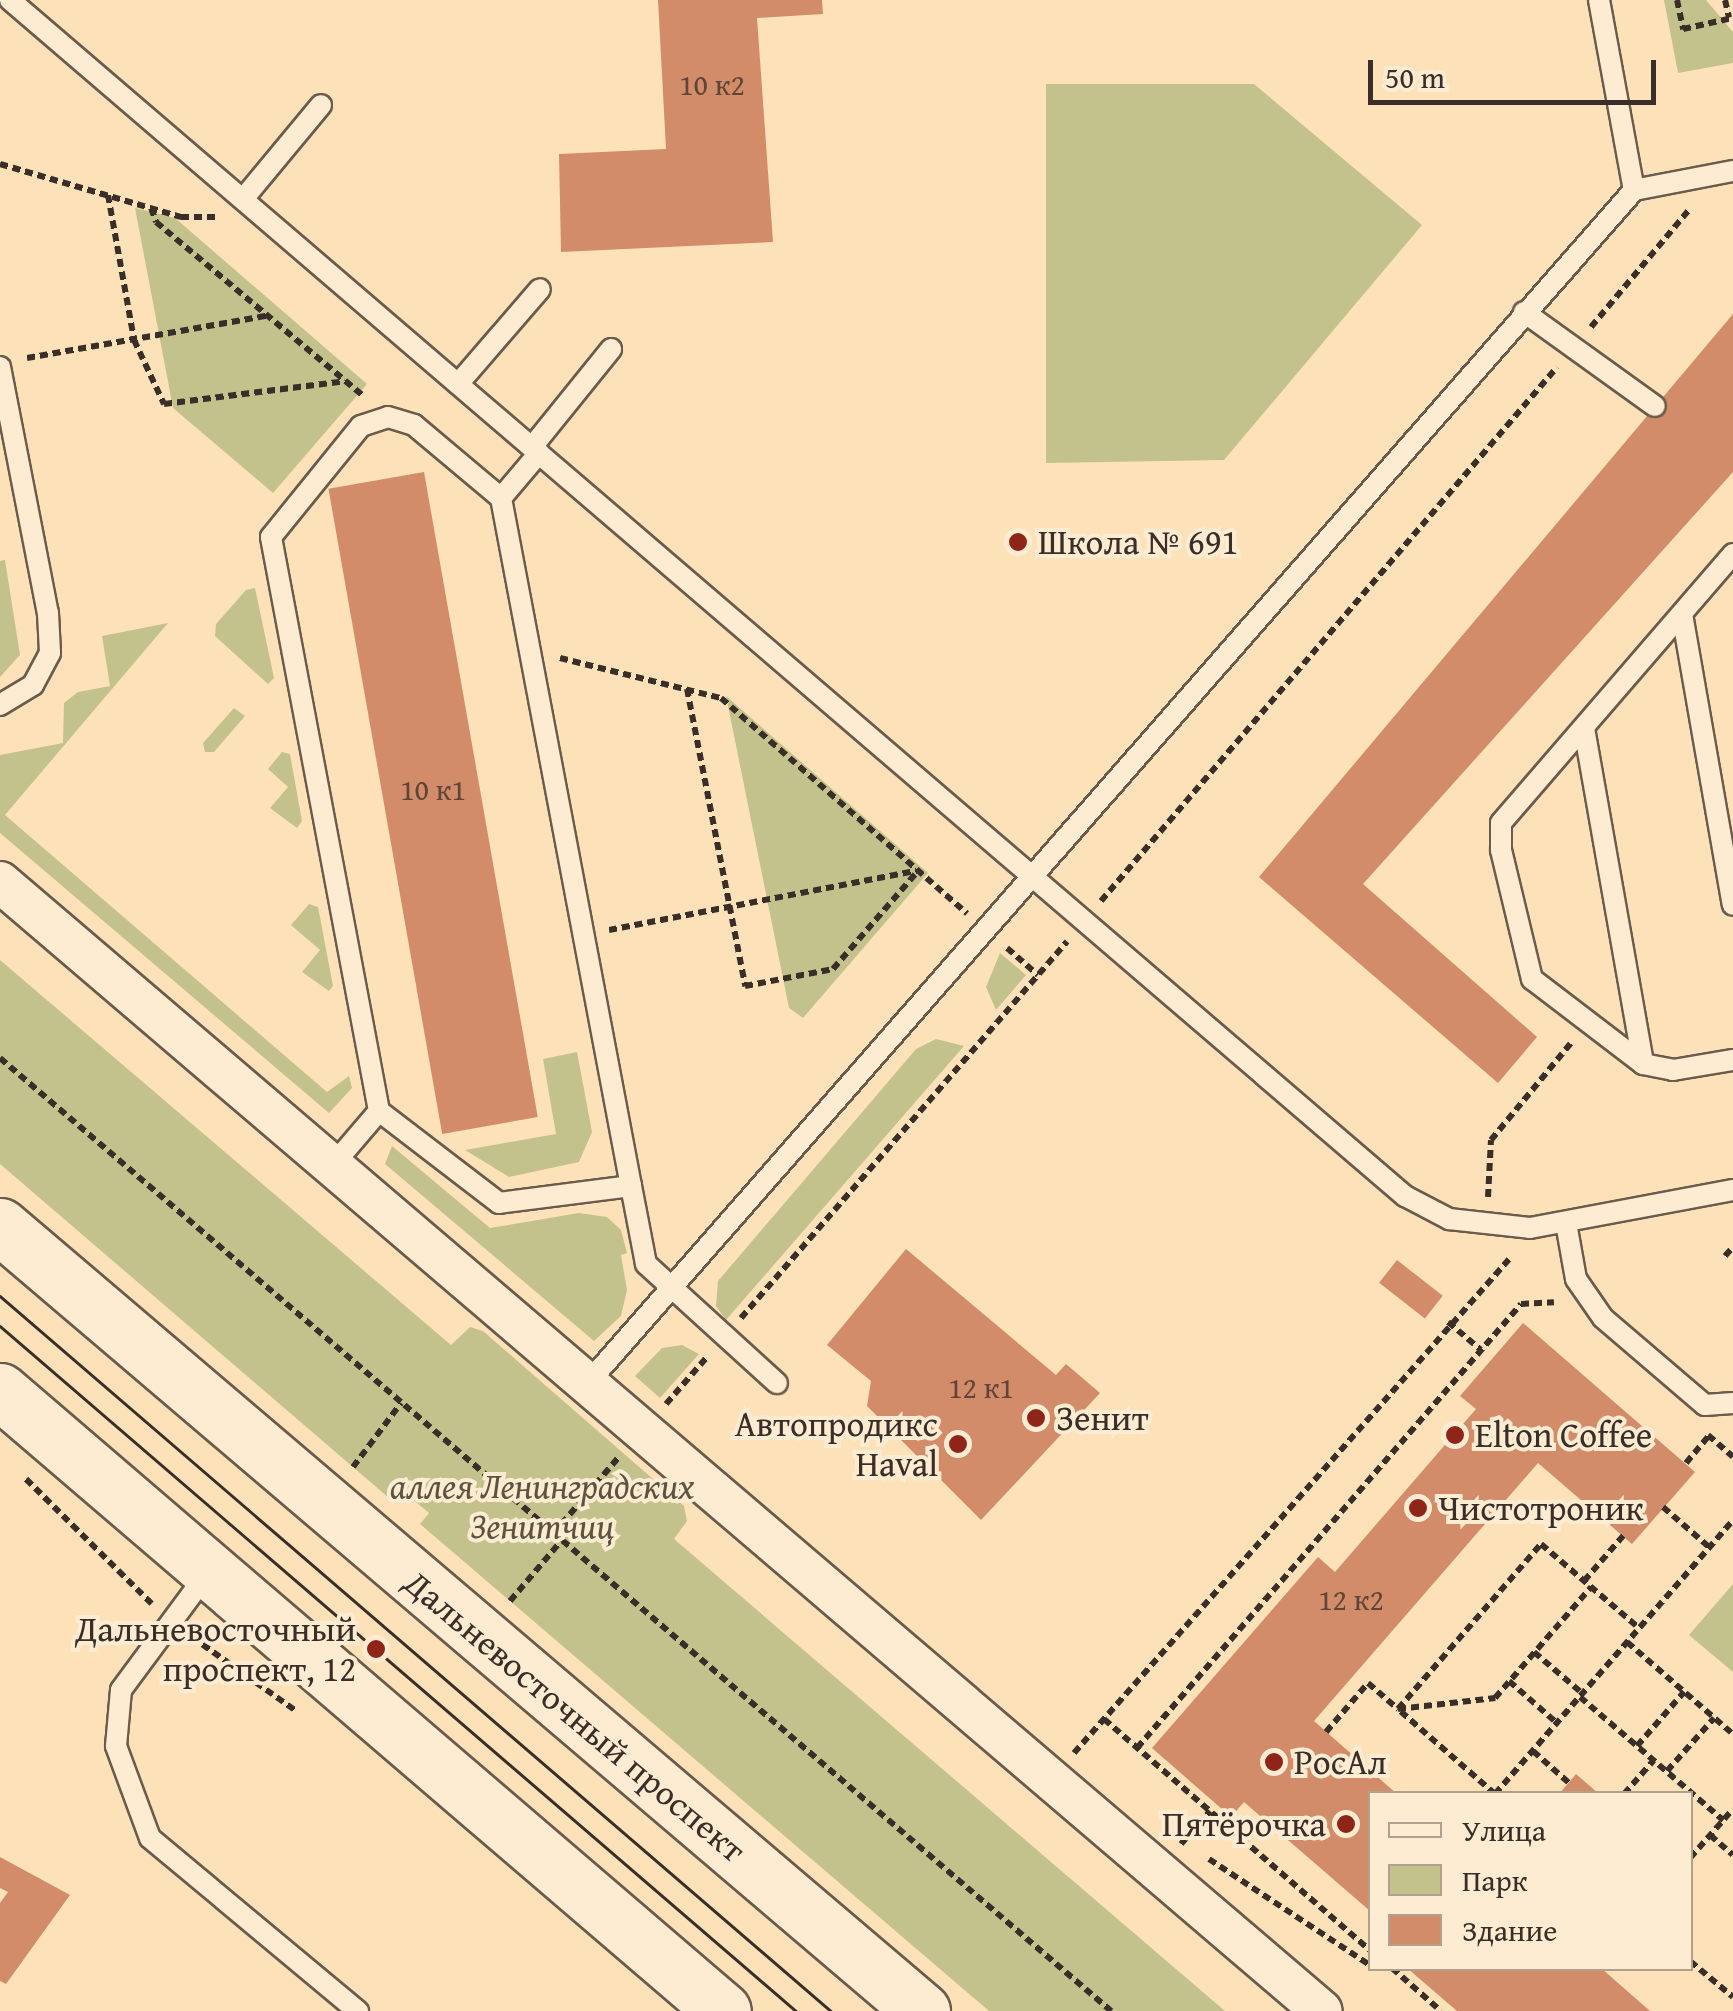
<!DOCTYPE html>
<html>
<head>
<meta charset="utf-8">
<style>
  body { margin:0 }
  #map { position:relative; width:1733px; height:2011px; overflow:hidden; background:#fde2b9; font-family:"Gentium Book Plus",serif }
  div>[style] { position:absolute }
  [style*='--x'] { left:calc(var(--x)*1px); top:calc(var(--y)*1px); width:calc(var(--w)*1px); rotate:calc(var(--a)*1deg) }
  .green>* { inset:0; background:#c4c28c }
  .building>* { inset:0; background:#d38c6a; transform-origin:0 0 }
  .path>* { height:6px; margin-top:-3px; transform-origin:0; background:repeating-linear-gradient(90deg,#3a2e28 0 8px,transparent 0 13px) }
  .roads { filter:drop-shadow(2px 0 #6b5b4c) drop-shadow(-2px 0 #6b5b4c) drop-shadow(0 2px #6b5b4c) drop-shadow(0 -2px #6b5b4c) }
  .lane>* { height:20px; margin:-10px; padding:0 10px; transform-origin:10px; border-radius:10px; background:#feecd2 }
  .street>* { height:40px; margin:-20px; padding:0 20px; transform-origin:20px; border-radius:20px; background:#feecd2 }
  .secondary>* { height:55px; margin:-27.5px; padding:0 27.5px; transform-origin:27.5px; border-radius:27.5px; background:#feecd2 }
  .tram>* { height:2.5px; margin:-1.25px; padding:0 1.25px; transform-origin:1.25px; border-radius:1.25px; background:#3a2e28 }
  .dots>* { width:28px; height:28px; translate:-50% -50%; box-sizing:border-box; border:5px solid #feecd2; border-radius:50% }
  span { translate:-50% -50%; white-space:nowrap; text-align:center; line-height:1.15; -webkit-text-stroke:8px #feecd2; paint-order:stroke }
  .number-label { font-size:30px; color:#604638 }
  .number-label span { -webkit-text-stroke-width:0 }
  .poi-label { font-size:35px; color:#3a2e28 }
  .left { translate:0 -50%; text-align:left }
  .right { translate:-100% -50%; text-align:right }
  .park-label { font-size:35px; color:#5c5341; font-style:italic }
  .street-label { font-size:35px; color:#3a2e28 }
  .legend { position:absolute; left:1368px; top:1791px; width:325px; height:180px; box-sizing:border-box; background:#feecd2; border:2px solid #b0a08e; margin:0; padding:12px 18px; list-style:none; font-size:30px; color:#3a2e28 }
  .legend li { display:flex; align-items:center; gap:20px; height:50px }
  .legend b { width:50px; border:2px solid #b0a08e }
  .scale { position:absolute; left:1368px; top:60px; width:288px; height:45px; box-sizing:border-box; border:5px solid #3a2e28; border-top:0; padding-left:12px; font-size:30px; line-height:35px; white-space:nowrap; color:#3a2e28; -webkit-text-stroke:8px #feecd2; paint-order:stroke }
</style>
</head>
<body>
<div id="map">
  <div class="green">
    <div style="clip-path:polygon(1664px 0,1706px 0,1733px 32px,1733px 63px,1678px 73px)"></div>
    <div style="clip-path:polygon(1046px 84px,1254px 84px,1422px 225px,1224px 460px,1046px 463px)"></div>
    <div style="clip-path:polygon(135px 208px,175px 218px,367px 384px,273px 493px,173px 408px)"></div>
    <div style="clip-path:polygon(5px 560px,20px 655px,0 677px,0 561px)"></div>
    <div style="clip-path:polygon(255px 588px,274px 678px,268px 684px,215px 636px,216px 624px,246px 590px)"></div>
    <div style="clip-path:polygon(168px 623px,5px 815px,327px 1092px,349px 1076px,352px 1088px,329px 1113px,0 833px,0 755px,63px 743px,64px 703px,78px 692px,110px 686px,102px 636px)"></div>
    <div style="clip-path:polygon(726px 696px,928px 873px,803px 1018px,789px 1008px)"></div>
    <div style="clip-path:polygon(234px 708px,245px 716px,214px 752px,205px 752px,203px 743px)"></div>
    <div style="clip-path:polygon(282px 752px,290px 754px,302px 821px,297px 828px,270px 808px,288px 787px,268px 769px)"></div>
    <div style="clip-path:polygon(309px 904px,318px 907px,333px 986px,329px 991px,302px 972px,320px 950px,291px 925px)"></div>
    <div style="clip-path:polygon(1000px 953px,1026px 975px,996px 1010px,986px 987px)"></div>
    <div style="clip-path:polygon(0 960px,451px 1345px,470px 1327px,483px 1331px,684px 1506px,687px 1521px,674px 1539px,1225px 2011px,989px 2011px,420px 1524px,429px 1513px,399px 1488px,389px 1498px,0 1164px)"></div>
    <div style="clip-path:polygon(936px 1039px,964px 1046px,726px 1320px,716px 1306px,718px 1281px,916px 1049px)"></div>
    <div style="clip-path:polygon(577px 1052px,592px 1132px,579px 1162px,509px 1177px,465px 1150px,556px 1134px,543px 1059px)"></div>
    <div style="clip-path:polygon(392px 1146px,490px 1228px,579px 1213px,607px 1217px,621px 1230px,627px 1253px,621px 1255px,627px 1290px,621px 1316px,594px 1341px,385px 1164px)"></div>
    <div style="clip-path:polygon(682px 1345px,699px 1354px,660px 1398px,635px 1376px,662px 1348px)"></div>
    <div style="clip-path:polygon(1733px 1584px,1733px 1672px,1689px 1635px)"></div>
  </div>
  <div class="building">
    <div style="clip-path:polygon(658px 0,822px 0,823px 14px,757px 18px,773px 242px,561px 252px,559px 154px,666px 149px)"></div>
    <div style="clip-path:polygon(1733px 314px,1733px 472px,1363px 884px,1537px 1037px,1498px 1083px,1259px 877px)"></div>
    <div style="left:424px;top:472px;width:655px;height:97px;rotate:80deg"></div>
    <div style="clip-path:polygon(906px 1249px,1056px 1375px,1066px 1364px,1100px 1393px,981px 1520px,867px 1406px,871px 1381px,827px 1345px)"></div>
    <div style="left:1397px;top:1260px;width:58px;height:29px;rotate:38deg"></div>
    <div style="clip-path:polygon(1523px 1323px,1695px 1472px,1632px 1544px,1538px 1463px,1314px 1721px,1397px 1794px,1370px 1794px,1370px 1911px,1244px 1802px,1231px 1817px,1152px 1748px,1318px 1557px,1335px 1572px,1476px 1409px,1460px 1396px)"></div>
    <div style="clip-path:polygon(1576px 1774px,1599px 1794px,1559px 1794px)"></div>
    <div style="clip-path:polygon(0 1857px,70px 1895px,6px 1984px,0 1981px,0 1903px,8px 1892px,0 1888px)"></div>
    <div style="clip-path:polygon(1407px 1968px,1601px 1968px,1650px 2011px,1457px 2011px)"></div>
  </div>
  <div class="path">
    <div style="--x:1677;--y:0;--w:30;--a:78"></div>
    <div style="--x:1683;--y:29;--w:51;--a:-12.4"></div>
    <div style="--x:1725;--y:0;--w:18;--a:77"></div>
    <div style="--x:0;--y:164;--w:189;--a:16.3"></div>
    <div style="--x:181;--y:217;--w:35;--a:0"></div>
    <div style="--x:108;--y:195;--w:147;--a:79.8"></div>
    <div style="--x:134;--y:340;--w:71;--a:64.9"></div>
    <div style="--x:164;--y:404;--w:182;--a:-7.2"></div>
    <div style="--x:151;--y:208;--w:15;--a:70"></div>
    <div style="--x:156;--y:222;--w:269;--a:40"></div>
    <div style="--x:1591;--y:327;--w:153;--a:-50.1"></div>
    <div style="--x:27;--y:358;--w:243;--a:-10"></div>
    <div style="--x:560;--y:658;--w:166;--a:14"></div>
    <div style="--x:721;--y:698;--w:327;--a:41.2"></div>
    <div style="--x:687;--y:689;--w:303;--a:78.9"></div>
    <div style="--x:745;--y:986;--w:90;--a:-10.9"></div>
    <div style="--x:833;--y:969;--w:130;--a:-49.1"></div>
    <div style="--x:1101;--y:901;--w:702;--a:-49.5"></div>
    <div style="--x:609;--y:930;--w:313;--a:-10.9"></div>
    <div style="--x:1007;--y:948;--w:41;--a:41.1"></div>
    <div style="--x:0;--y:1058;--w:1464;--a:40.62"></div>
    <div style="--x:1488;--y:1197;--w:57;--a:-87"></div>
    <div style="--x:1491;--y:1140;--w:126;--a:-50.5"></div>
    <div style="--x:1725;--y:1256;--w:12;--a:-48"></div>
    <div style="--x:741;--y:1318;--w:498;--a:-49.1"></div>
    <div style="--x:1448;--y:1322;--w:43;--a:40.3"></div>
    <div style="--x:666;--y:1404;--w:62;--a:-48.9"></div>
    <div style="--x:1708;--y:1435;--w:33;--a:41"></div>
    <div style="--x:1686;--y:1463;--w:35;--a:-50"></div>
    <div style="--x:353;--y:1467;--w:80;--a:-53.1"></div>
    <div style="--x:26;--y:1479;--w:177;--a:44.8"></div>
    <div style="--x:1663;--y:1507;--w:61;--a:41"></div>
    <div style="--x:553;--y:1534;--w:100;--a:-49.5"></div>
    <div style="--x:1584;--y:1581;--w:60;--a:-49.1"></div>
    <div style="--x:510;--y:1601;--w:79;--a:-49.6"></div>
    <div style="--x:192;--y:1637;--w:128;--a:35.4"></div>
    <div style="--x:1627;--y:1642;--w:140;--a:41"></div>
    <div style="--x:1534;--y:1652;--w:63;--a:40.5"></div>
    <div style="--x:1509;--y:1681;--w:64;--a:41.2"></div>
    <div style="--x:1580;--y:1697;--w:189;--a:40.7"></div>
    <div style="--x:1104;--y:1719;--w:352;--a:41"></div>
    <div style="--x:1326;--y:1732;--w:65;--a:-49.4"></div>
    <div style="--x:1368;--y:1683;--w:40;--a:41"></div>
    <div style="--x:1398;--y:1709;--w:98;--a:-6.5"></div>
    <div style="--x:1495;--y:1698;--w:147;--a:-49.1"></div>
    <div style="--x:1637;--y:1746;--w:72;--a:-49"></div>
    <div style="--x:1137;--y:1748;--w:587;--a:-49.14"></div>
    <div style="--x:1521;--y:1304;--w:33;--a:-3"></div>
    <div style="--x:1533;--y:1751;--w:48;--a:41.6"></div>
    <div style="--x:1074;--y:1753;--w:661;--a:-48.62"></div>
    <div style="--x:1667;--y:1771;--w:71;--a:-48.4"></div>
    <div style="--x:1495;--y:1794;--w:129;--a:-138.8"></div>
    <div style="--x:1398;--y:1709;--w:218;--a:-49.1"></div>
    <div style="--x:1541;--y:1544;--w:129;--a:40.6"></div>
    <div style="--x:1495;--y:1794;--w:363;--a:-49"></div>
    <div style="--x:1624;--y:1794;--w:45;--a:-48.6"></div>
    <div style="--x:1710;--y:1835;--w:30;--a:41"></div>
    <div style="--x:1181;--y:1844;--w:44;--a:-48.7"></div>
    <div style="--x:1690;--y:1858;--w:65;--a:-48.7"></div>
    <div style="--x:1209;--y:1859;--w:193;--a:33.4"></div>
    <div style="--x:1690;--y:1961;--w:56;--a:39.9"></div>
    <div style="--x:1392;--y:1968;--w:65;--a:41.3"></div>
  </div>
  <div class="roads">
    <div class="lane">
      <div style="--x:10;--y:0;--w:1838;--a:40.61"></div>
      <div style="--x:1405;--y:1196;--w:50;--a:27.6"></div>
      <div style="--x:1449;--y:1219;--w:81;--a:6.3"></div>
      <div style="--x:1530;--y:1228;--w:207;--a:-10.6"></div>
      <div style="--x:1599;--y:0;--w:193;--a:79.6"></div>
      <div style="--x:243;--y:199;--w:122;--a:-50.3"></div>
      <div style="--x:1524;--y:312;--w:161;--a:35.7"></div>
      <div style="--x:0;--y:367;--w:251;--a:79"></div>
      <div style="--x:48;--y:613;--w:40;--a:87.1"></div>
      <div style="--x:50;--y:653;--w:36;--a:118"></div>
      <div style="--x:33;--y:685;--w:39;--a:149"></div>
      <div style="--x:458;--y:384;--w:125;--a:-49.2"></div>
      <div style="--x:388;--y:417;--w:27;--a:17"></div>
      <div style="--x:414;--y:425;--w:114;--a:40"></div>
      <div style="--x:501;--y:498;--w:700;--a:79.3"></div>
      <div style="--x:631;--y:1186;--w:133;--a:172.7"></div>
      <div style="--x:499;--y:1203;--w:151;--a:-142.5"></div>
      <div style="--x:379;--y:1111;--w:584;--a:-100.66"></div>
      <div style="--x:271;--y:537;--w:143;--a:-51"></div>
      <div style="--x:361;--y:426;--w:28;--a:-18"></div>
      <div style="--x:532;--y:447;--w:126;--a:-51.1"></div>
      <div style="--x:501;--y:498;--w:59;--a:-49.8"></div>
      <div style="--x:1733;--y:554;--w:355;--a:130.8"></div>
      <div style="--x:1501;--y:823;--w:27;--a:90"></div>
      <div style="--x:1501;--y:850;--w:133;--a:76.5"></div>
      <div style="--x:1532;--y:979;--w:140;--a:37.4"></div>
      <div style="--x:1643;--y:1064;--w:31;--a:11"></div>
      <div style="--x:1673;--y:1070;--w:61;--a:-9.5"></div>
      <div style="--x:1682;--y:614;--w:295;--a:80.1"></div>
      <div style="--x:1584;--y:728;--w:341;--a:80"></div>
      <div style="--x:332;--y:1166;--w:72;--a:-49.5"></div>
      <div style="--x:631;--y:1186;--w:79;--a:79.1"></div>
      <div style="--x:646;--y:1264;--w:177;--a:42.3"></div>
      <div style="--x:1566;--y:1223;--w:57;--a:79.9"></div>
      <div style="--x:1576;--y:1279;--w:47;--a:55.3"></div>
      <div style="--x:1603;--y:1318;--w:134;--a:40.5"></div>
      <div style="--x:1705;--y:1405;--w:28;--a:-4"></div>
      <div style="--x:587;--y:1384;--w:1588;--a:-48.75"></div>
      <div style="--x:1634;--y:190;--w:101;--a:-10.9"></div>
      <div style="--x:209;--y:1571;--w:148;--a:126.5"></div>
      <div style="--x:121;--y:1690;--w:56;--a:95.1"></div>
      <div style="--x:116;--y:1746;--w:98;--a:69.7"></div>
      <div style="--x:150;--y:1838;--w:271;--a:39.8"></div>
    </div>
    <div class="street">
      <div style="--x:0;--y:882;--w:1738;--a:40.5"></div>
    </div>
    <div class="secondary">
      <div style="--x:0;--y:1226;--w:1211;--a:40.41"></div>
      <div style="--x:0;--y:1391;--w:952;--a:40.61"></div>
    </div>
  </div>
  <div class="tram">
    <div style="--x:0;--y:1296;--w:1096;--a:40.71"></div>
    <div style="--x:0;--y:1326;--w:1050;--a:40.71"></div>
  </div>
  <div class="dots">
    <div style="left:1018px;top:542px;background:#8f2418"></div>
    <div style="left:1036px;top:1418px;background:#8f2418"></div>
    <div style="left:1455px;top:1435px;background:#8f2418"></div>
    <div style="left:958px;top:1444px;background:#8f2418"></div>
    <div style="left:1418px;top:1508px;background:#8f2418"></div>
    <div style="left:376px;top:1649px;background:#8f2418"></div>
    <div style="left:1274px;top:1762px;background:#8f2418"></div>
    <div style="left:1346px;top:1824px;background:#8f2418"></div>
  </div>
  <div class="number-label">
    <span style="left:712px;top:84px">10 к2</span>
    <span style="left:433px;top:789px">10 к1</span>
    <span style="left:981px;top:1387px">12 к1</span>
    <span style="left:1351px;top:1599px">12 к2</span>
  </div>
  <div class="poi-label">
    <span class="left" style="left:1038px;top:542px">Школа № 691</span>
    <span class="left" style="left:1056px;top:1418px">Зенит</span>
    <span class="right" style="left:938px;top:1444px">Автопродикс<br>Haval</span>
    <span class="left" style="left:1475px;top:1435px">Elton Coffee</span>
    <span class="left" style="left:1438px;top:1508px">Чистотроник</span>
    <span class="right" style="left:356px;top:1649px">Дальневосточный<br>проспект, 12</span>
    <span class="left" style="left:1294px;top:1762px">РосАл</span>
    <span class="right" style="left:1326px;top:1824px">Пятёрочка</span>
  </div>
  <div class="park-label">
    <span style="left:542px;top:1506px">аллея Ленинградских<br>Зенитчиц</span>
  </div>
  <div class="street-label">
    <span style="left:575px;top:1716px;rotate:40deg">Дальневосточный проспект</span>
  </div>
  <ul class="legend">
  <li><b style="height:12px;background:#feecd2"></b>Улица</li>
  <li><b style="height:28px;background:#c4c28c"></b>Парк</li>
  <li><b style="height:28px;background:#d38c6a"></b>Здание</li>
  </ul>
  <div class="scale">50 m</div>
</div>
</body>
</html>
